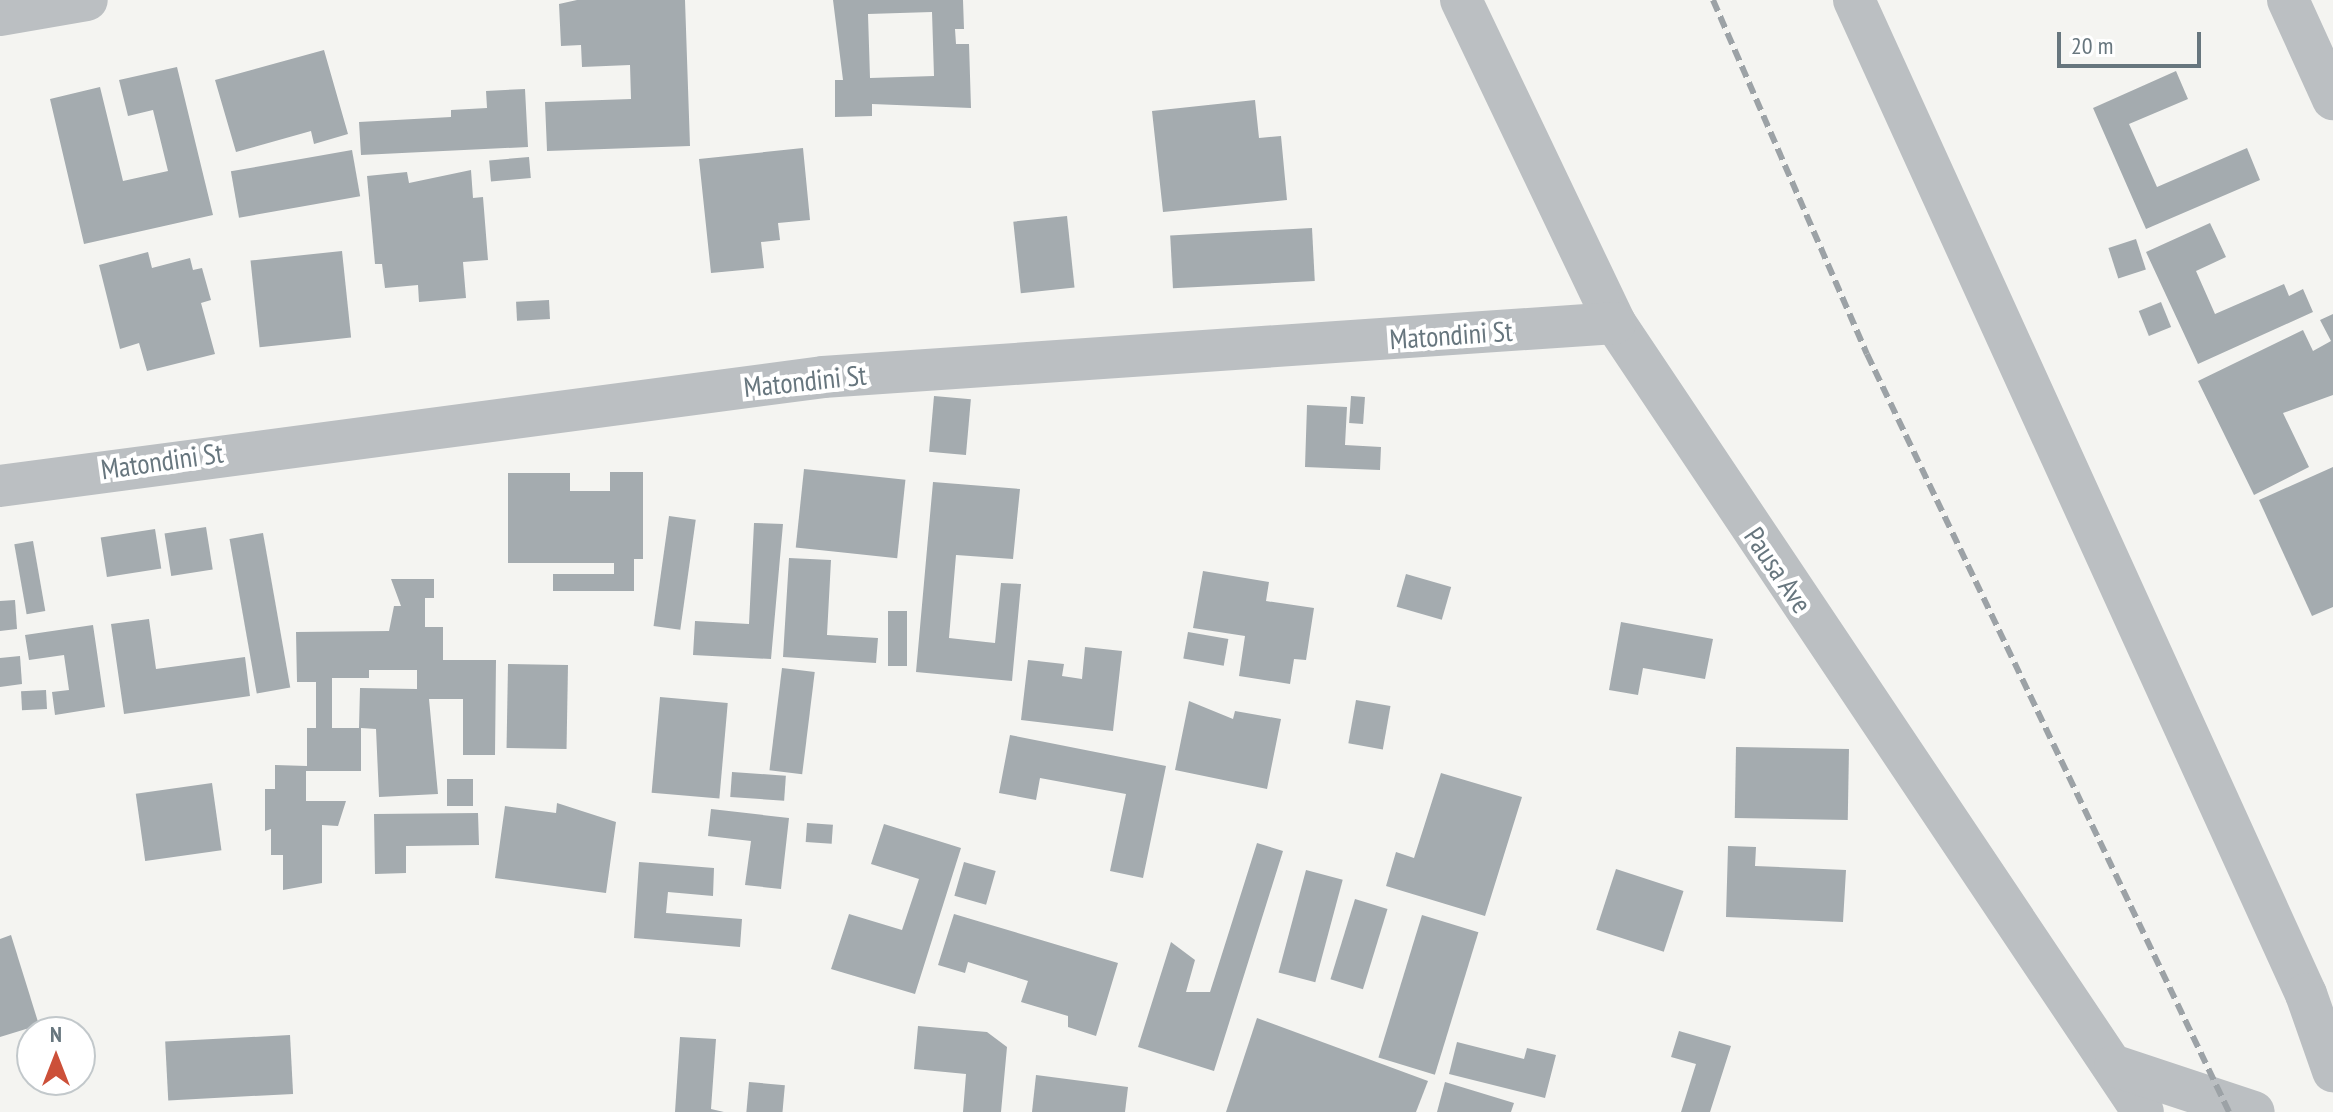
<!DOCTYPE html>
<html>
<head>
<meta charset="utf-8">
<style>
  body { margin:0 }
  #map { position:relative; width:2333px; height:1112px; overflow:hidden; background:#f4f4f1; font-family:"PT Sans Narrow",sans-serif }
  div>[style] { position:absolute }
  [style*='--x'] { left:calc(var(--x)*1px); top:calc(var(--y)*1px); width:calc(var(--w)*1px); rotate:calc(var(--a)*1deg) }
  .building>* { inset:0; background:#a4abaf; transform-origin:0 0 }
  .street>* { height:42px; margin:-21px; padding:0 21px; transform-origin:21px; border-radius:21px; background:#bbbfc2 }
  .rail>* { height:6px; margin-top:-3px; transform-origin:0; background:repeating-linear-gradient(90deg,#9ca2a6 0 12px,transparent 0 18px) }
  span { translate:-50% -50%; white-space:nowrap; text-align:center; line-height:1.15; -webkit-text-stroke:8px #fff; paint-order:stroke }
  .street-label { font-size:28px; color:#67767e }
  .north { position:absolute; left:16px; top:1016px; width:80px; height:80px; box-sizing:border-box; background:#fff; border:2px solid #c2c8cb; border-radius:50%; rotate:0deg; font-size:22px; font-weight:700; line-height:32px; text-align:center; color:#67767e }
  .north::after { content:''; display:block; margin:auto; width:28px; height:36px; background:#cc5039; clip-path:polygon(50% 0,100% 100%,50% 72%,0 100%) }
  .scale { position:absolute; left:2057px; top:32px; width:144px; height:36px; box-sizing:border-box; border:4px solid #67767e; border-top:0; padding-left:10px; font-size:24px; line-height:28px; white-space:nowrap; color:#67767e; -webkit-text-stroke:6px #fff; paint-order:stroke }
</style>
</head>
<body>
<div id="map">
  <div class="building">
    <div style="clip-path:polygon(577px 0,685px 0,690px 146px,547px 151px,545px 102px,631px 99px,630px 65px,582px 67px,581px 45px,561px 46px,559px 4px)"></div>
    <div style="clip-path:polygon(evenodd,833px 0,963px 0,964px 29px,955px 29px,956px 44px,969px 44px,971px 108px,872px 104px,872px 116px,835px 117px,835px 80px,843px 80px,833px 0,932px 12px,934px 76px,870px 78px,868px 14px,932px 12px)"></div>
    <div style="clip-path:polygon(324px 50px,348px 134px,314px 144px,311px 131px,236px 152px,215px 80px)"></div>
    <div style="clip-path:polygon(177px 67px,213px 215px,84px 244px,50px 99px,100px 87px,123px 181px,168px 171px,153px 110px,128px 116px,119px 80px)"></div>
    <div style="clip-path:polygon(2176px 71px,2188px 99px,2129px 124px,2157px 187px,2247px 148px,2260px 180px,2146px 229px,2093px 108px)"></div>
    <div style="clip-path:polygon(525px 89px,528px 147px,361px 155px,359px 122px,451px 117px,451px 110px,487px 108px,486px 91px)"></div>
    <div style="clip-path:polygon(1255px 100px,1259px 138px,1281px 136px,1287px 200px,1163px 212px,1152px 111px)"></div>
    <div style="clip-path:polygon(803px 148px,810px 220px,778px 223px,780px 240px,761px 242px,764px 268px,711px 273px,699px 159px)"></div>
    <div style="left:352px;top:150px;width:47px;height:123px;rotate:80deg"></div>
    <div style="left:529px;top:157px;width:21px;height:40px;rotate:85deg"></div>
    <div style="clip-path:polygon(471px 170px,473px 198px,483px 197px,488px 260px,463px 262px,466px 298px,419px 302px,418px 285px,385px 288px,382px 264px,375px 264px,367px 176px,407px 172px,409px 183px)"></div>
    <div style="left:1067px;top:216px;width:72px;height:54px;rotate:84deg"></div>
    <div style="clip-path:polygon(2210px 223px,2226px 257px,2196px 271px,2215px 314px,2284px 284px,2289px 296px,2303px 289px,2313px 312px,2198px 364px,2146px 252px)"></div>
    <div style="left:1312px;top:228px;width:53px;height:142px;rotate:87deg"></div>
    <div style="left:2136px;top:239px;width:32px;height:29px;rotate:72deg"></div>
    <div style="left:342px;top:251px;width:87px;height:92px;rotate:84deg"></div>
    <div style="clip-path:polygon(148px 252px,152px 268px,190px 258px,193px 270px,202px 268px,211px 300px,201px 303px,215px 354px,147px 371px,139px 343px,120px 349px,99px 265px)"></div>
    <div style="left:549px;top:300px;width:19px;height:33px;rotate:87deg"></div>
    <div style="left:2161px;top:302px;width:27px;height:24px;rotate:68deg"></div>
    <div style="clip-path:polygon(2333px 314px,2333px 395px,2283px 413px,2309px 467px,2254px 495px,2198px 381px,2303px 330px,2313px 351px,2331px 341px,2320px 320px)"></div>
    <div style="left:934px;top:396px;width:37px;height:56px;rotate:5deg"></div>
    <div style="left:1351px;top:396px;width:14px;height:27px;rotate:4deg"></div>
    <div style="clip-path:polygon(1307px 405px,1347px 407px,1345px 445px,1381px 447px,1380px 470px,1305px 467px)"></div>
    <div style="clip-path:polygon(2333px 467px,2333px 607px,2312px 616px,2259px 500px)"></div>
    <div style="left:804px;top:469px;width:102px;height:79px;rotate:6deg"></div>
    <div style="clip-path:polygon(610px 472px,643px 472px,643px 559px,634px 559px,634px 591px,553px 591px,553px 574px,614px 574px,614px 563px,508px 563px,508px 473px,570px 473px,570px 491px,610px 491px)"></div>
    <div style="clip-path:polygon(933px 482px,1020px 489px,1013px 559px,956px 555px,949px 638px,995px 643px,1001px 583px,1021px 584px,1012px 681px,916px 672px)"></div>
    <div style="left:669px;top:516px;width:27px;height:111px;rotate:8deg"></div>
    <div style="clip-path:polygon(754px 523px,783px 524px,771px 659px,693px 655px,695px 621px,749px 624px)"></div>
    <div style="left:206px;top:527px;width:43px;height:42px;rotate:81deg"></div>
    <div style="left:155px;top:529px;width:40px;height:55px;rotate:81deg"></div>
    <div style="left:263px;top:533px;width:157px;height:34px;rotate:80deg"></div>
    <div style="left:33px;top:541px;width:71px;height:19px;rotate:80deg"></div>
    <div style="clip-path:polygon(789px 558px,831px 560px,827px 635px,878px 638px,876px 663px,783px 657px)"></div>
    <div style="clip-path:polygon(1203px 571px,1269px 582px,1266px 601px,1314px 608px,1306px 660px,1294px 659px,1290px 684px,1239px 676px,1245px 636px,1193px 628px)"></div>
    <div style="left:1406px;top:574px;width:47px;height:34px;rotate:16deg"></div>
    <div style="clip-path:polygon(evenodd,391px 579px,434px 579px,434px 598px,425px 598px,425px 627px,443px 627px,443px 660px,496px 660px,495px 755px,463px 755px,463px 699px,429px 699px,438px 794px,379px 797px,376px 729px,361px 728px,361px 771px,306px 771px,306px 801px,346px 801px,338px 826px,322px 825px,322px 883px,283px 890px,283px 855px,271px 855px,271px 829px,265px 831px,265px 789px,275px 789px,275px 765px,307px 766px,307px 728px,316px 728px,316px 682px,297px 682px,296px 632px,389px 631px,394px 606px,401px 606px,391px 579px,369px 670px,417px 670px,417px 689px,360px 688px,359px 728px,332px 728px,332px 678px,369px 678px,369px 670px)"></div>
    <div style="clip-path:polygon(15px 600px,17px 629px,0 631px,0 601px)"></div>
    <div style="left:888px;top:611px;width:19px;height:55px"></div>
    <div style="clip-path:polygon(149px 619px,156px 669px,245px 657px,250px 696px,124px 714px,111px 624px)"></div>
    <div style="clip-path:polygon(1621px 622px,1713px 639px,1705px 679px,1643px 668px,1638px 695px,1609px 690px)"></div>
    <div style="clip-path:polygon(93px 625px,105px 707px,55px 715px,52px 692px,69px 690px,64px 655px,29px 660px,25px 635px)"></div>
    <div style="left:1188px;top:632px;width:41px;height:27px;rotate:10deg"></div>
    <div style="clip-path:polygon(1085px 647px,1122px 651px,1113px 731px,1021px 720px,1028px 660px,1064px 664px,1062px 676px,1082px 679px)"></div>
    <div style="clip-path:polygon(20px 656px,22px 684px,0 687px,0 658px)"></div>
    <div style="left:508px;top:664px;width:60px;height:84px;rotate:1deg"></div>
    <div style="left:782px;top:668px;width:33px;height:103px;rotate:7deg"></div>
    <div style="left:46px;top:690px;width:19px;height:25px;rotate:87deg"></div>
    <div style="left:660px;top:697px;width:68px;height:96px;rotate:5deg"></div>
    <div style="left:1356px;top:700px;width:35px;height:44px;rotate:10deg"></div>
    <div style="clip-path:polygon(1189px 701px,1233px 719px,1235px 711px,1281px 719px,1267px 789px,1175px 770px)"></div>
    <div style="clip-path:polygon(1010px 735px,1166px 766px,1143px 878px,1110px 871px,1126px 794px,1040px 778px,1036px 800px,999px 793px)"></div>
    <div style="left:1736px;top:747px;width:113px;height:71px;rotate:1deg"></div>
    <div style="left:732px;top:772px;width:54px;height:25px;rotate:4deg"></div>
    <div style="clip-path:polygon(1441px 773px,1522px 797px,1485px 916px,1386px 886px,1396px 852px,1414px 858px)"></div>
    <div style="left:447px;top:779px;width:26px;height:27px"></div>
    <div style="left:212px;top:783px;width:68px;height:77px;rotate:82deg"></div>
    <div style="clip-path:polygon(557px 803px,616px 822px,606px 893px,495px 878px,505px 806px,556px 813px)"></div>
    <div style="clip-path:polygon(711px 809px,789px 818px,781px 889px,745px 885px,751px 841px,708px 836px)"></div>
    <div style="clip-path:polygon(478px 813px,479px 845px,406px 846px,406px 873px,375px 874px,374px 814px)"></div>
    <div style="left:807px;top:823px;width:26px;height:19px;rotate:4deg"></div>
    <div style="clip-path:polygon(884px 824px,961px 848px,915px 994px,831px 969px,849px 914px,902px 930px,919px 879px,871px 864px)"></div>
    <div style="clip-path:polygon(1257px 843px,1283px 851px,1214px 1071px,1138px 1047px,1171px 942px,1195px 960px,1186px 992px,1210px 992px)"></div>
    <div style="clip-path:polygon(1728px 846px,1756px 847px,1755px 866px,1846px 870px,1843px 922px,1726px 917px)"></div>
    <div style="clip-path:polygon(639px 862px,714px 868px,713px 896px,668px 892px,666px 913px,742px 919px,740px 947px,634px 938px)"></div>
    <div style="left:964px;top:862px;width:33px;height:35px;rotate:16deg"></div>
    <div style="left:1616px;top:869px;width:71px;height:64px;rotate:18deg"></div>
    <div style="left:1306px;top:870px;width:38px;height:106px;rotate:15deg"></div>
    <div style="left:1355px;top:899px;width:34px;height:84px;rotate:17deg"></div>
    <div style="clip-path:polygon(954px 914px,1118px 963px,1096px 1036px,1068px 1027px,1068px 1016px,1021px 1002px,1028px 981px,968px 962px,965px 973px,938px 965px)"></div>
    <div style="left:1422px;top:915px;width:59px;height:149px;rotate:17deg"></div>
    <div style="clip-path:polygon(11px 935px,39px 1025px,0 1037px,0 939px)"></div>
    <div style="clip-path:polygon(1257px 1018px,1428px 1081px,1416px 1112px,1226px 1112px)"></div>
    <div style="clip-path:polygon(918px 1026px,987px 1032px,1007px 1047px,1001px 1112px,963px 1112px,966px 1074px,914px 1069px)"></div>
    <div style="clip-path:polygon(1679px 1031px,1731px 1046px,1710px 1112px,1681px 1112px,1696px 1064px,1671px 1057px)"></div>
    <div style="left:290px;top:1035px;width:59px;height:125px;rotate:87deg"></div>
    <div style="clip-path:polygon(680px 1037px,716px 1039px,711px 1109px,724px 1112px,675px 1112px)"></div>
    <div style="clip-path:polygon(1457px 1042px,1524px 1059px,1527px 1048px,1556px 1055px,1545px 1098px,1449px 1074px)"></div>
    <div style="clip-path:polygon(1036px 1075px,1128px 1087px,1125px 1112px,1032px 1112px)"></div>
    <div style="left:749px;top:1082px;width:36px;height:30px;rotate:5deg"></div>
    <div style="clip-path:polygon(1445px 1082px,1514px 1103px,1511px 1112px,1437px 1112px)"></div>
  </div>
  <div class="street">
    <div style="--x:1461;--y:0;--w:358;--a:64.5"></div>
    <div style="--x:1615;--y:323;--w:949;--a:56.21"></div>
    <div style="--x:1854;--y:0;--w:1092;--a:65.55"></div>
    <div style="--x:2306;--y:994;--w:82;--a:70.7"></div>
    <div style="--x:2288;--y:0;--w:109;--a:65.6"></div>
    <div style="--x:0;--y:15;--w:88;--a:-9.8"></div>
    <div style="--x:0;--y:486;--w:830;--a:-7.54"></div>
    <div style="--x:823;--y:377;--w:794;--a:-3.9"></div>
    <div style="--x:2115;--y:1066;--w:146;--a:18.3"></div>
  </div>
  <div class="rail">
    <div style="--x:1713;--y:0;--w:386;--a:66.5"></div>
    <div style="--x:1867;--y:354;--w:840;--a:64.47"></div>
  </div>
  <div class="street-label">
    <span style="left:1451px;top:335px;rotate:-4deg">Matondini St</span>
    <span style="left:805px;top:381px;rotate:-6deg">Matondini St</span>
    <span style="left:162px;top:461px;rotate:-8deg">Matondini St</span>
    <span style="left:1778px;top:570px;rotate:56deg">Pausa Ave</span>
  </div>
  <div class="north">N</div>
  <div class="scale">20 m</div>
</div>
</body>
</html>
